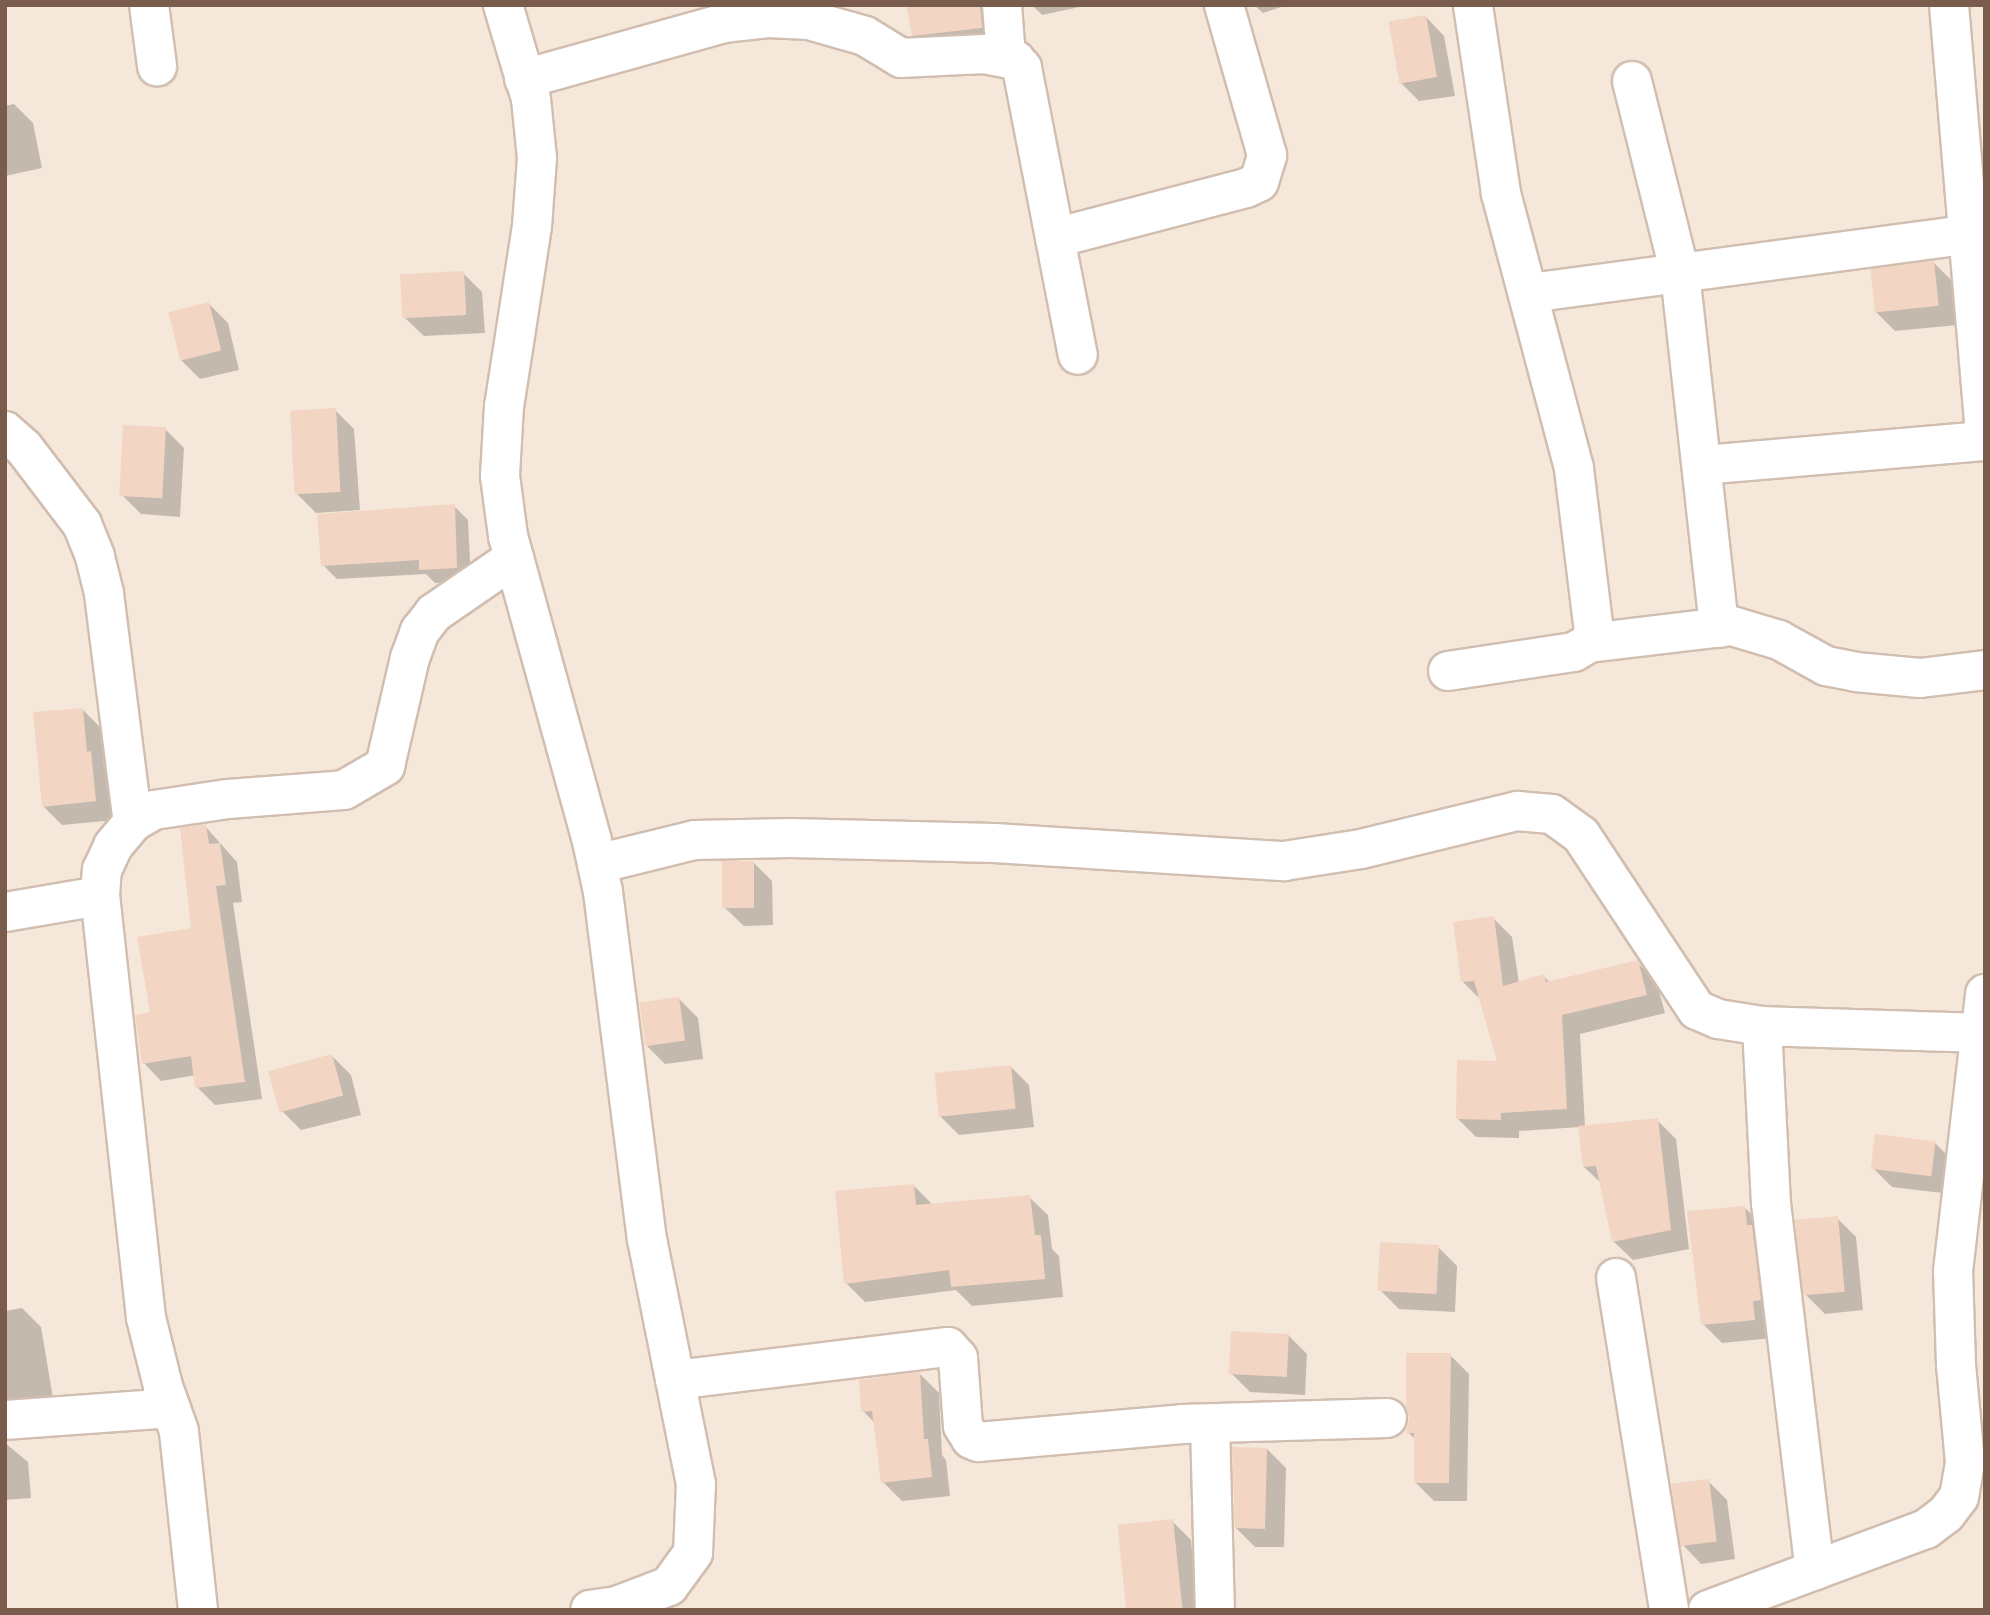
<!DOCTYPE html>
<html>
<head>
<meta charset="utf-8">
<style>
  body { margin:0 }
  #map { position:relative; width:1990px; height:1615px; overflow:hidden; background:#fdf6ec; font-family:"Fira Sans Condensed",sans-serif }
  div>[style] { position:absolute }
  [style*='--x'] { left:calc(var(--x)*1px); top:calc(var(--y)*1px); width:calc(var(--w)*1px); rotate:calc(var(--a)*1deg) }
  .residential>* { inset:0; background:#f5e8da; transform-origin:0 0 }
  .shadow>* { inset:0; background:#0003 }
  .building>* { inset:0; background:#f3d5c3; transform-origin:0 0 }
  .roads { filter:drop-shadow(2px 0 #d1beb0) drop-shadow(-2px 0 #d1beb0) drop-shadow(0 2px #d1beb0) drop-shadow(0 -2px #d1beb0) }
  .street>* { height:38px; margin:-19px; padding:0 19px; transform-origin:19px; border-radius:19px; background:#fff }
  span { translate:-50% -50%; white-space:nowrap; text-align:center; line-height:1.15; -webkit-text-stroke:6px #fffaf3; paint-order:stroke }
  .frame { position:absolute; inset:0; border:7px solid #7a5c4d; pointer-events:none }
</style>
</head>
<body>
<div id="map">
  <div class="residential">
    <div style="left:5px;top:5px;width:1980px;height:1605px"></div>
  </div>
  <div class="shadow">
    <div style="clip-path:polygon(908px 5px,1007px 5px,992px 47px,931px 53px,913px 35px)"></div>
    <div style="clip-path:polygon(1032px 5px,1089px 5px,1042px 15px)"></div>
    <div style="clip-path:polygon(1254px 5px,1287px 5px,1263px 13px)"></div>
    <div style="clip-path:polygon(1426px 17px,1444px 36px,1455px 96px,1419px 101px,1400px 82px)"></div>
    <div style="clip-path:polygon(14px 104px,33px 123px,42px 168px,5px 176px,5px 106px)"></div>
    <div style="clip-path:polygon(1934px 263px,1953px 282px,1957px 325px,1895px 331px,1876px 312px)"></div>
    <div style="clip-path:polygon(463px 273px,482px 292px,485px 333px,424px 336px,405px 318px)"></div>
    <div style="clip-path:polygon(209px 304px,228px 323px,239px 370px,200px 379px,181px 360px)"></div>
    <div style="clip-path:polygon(335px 410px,354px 429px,360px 510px,316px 513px,297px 494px)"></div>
    <div style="clip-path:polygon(165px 429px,184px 448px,180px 517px,141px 514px,122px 495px)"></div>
    <div style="clip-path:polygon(454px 506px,468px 520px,471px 581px,435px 583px,426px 574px,337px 579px,323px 565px)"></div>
    <div style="clip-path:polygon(83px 710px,102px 729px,104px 767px,109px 772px,115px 820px,62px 825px,43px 806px)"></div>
    <div style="clip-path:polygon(205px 826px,237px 862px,242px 902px,233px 903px,262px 1099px,215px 1105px,197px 1087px,196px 1075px,161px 1081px,144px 1063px,152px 1013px,193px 930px)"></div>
    <div style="clip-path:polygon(753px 862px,772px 881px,773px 925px,744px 926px,725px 908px)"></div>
    <div style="clip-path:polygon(1493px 918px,1512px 937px,1519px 983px,1544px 976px,1550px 983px,1637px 962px,1656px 981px,1665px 1013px,1580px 1034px,1585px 1127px,1657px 1120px,1676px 1139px,1689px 1249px,1633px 1260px,1614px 1242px,1601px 1183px,1584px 1167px,1580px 1127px,1519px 1131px,1519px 1138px,1476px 1137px,1457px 1118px,1499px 1063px,1481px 1000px,1463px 982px)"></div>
    <div style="clip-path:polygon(679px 999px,698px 1018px,703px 1059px,665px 1064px,646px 1045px)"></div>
    <div style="clip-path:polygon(332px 1056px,351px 1075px,361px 1115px,301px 1130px,282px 1111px)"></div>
    <div style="clip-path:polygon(1010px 1066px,1029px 1085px,1034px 1127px,959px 1135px,940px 1116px)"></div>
    <div style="clip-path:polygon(1935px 1143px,1954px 1162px,1951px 1194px,1892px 1187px,1873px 1168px)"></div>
    <div style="clip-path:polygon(913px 1185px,933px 1205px,1029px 1197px,1048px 1215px,1052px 1249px,1059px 1256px,1063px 1297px,972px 1306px,956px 1290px,865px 1302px,846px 1283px)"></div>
    <div style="clip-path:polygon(1745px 1208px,1764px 1227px,1773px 1338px,1722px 1343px,1703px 1324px)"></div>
    <div style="clip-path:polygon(1837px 1218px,1856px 1237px,1863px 1310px,1825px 1314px,1806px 1295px)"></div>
    <div style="clip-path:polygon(1438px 1247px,1457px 1266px,1455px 1312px,1399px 1309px,1380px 1290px)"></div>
    <div style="clip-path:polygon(22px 1308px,41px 1327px,55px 1410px,5px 1428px,5px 1311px)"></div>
    <div style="clip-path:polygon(1288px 1335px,1307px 1354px,1305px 1395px,1250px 1392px,1231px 1373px)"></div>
    <div style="clip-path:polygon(1450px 1355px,1469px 1374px,1467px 1501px,1434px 1501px,1415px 1482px,1416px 1440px,1408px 1432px)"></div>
    <div style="clip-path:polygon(920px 1374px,939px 1393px,942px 1455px,946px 1460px,950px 1496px,902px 1501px,883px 1482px,876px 1424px,863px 1411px)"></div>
    <div style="clip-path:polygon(5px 1443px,28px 1462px,31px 1498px,5px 1500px)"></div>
    <div style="clip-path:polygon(1267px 1449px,1286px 1468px,1284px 1547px,1255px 1547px,1236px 1528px)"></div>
    <div style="clip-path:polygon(1708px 1481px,1727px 1500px,1735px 1559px,1701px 1564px,1683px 1545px)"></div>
    <div style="clip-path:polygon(1172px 1521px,1191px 1540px,1198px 1610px,1127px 1610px)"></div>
  </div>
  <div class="building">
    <div style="clip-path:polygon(906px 5px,980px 5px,982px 28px,912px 36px)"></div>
    <div style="left:1426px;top:15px;width:63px;height:38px;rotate:80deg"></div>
    <div style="left:1934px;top:261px;width:45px;height:64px;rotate:84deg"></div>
    <div style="left:464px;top:271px;width:44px;height:64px;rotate:87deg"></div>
    <div style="left:209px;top:302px;width:50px;height:42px;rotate:76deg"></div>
    <div style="left:336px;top:408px;width:84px;height:46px;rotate:87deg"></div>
    <div style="left:123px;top:425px;width:43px;height:71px;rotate:3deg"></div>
    <div style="clip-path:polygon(455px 504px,457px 568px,419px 570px,419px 560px,321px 566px,317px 514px)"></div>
    <div style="clip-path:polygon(83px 708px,87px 752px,91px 751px,96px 801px,42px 807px,33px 712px)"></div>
    <div style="clip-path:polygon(206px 824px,209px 844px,220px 843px,226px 885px,216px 886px,245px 1082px,195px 1088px,191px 1056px,142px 1064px,135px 1015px,150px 1012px,137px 937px,191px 928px,180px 828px)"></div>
    <div style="left:722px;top:861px;width:32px;height:47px"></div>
    <div style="clip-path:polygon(1494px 916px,1503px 986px,1544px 974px,1546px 982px,1638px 960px,1647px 995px,1562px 1015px,1567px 1109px,1501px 1113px,1501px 1120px,1456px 1119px,1457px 1060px,1497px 1061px,1474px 981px,1461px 982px,1453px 922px)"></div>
    <div style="left:679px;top:997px;width:44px;height:40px;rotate:82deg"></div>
    <div style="left:332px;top:1054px;width:43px;height:66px;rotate:75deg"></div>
    <div style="left:1011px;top:1065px;width:44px;height:77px;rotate:84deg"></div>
    <div style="clip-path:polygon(1658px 1118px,1671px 1230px,1612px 1242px,1596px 1166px,1583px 1167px,1578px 1126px)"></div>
    <div style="left:1875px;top:1134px;width:61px;height:35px;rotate:7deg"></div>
    <div style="clip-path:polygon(914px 1184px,916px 1205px,1030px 1195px,1035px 1235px,1041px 1235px,1045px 1279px,951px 1287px,949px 1270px,844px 1284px,835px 1191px)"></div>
    <div style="clip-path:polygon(1745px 1206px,1747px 1225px,1752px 1225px,1761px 1300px,1753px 1301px,1755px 1320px,1701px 1325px,1687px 1211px)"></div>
    <div style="left:1838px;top:1216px;width:76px;height:43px;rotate:85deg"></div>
    <div style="left:1380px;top:1242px;width:59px;height:49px;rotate:3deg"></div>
    <div style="left:1231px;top:1331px;width:58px;height:43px;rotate:3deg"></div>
    <div style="clip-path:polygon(1406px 1353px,1451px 1353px,1449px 1483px,1414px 1483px,1414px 1433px,1406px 1433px,1409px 1418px,1406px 1407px)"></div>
    <div style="clip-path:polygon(920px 1372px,924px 1439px,928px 1439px,932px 1477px,881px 1483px,872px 1411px,861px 1412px,859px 1380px)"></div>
    <div style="clip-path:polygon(1232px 1447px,1267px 1448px,1265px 1529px,1235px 1528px)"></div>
    <div style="left:1709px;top:1479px;width:63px;height:38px;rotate:83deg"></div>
    <div style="left:1173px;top:1519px;width:91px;height:56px;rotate:84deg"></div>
  </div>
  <div class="roads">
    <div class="street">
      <div style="--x:149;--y:5;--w:62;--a:82.5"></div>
      <div style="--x:503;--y:5;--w:98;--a:73.4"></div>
      <div style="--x:531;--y:99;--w:59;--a:84.2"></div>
      <div style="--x:537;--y:158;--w:68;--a:94.2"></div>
      <div style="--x:532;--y:226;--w:182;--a:98.8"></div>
      <div style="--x:504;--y:406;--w:70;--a:93.3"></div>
      <div style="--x:500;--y:476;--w:61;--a:82.4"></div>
      <div style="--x:508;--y:536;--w:316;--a:74.6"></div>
      <div style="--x:592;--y:841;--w:52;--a:77.8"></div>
      <div style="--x:603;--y:892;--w:350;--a:82.8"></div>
      <div style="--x:647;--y:1239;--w:250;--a:78.7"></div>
      <div style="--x:696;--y:1484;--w:69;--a:92.5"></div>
      <div style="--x:693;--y:1553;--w:41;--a:126"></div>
      <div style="--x:669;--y:1586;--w:56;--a:159"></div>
      <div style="--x:617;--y:1606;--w:27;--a:172"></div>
      <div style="--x:1002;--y:5;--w:52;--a:85.6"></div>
      <div style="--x:1949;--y:5;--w:432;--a:85.2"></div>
      <div style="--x:524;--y:79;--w:209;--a:-15.6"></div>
      <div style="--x:725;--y:23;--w:43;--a:-6.6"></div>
      <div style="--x:768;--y:18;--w:41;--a:2.8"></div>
      <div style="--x:809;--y:20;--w:58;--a:15.9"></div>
      <div style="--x:865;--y:36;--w:42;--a:31.4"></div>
      <div style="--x:901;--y:58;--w:83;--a:-2.8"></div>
      <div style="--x:984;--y:54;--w:32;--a:11"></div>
      <div style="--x:1015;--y:60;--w:11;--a:49"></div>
      <div style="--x:1022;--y:68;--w:292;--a:79"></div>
      <div style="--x:1632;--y:81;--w:198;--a:76"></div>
      <div style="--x:1680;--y:273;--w:357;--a:83.7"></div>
      <div style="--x:1055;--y:238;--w:197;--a:-14.7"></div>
      <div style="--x:1246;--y:188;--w:14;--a:-25"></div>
      <div style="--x:1259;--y:182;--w:28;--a:-73"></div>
      <div style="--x:1267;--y:155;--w:156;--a:-106"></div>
      <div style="--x:1530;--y:293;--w:459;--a:-7.6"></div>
      <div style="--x:5;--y:431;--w:25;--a:42"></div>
      <div style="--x:24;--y:448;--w:96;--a:52.7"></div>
      <div style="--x:82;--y:524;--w:35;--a:68"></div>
      <div style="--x:95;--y:557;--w:38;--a:76"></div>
      <div style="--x:104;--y:594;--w:230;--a:82.8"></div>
      <div style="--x:1703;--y:465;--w:283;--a:-4.9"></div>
      <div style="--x:1589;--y:643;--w:144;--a:-6.8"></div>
      <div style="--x:1732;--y:626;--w:49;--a:16.6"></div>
      <div style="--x:1779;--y:640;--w:54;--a:29"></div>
      <div style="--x:1826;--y:666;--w:31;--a:11"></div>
      <div style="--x:1856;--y:672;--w:64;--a:5.4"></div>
      <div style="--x:1920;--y:678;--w:65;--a:-7"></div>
      <div style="--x:1448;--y:671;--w:127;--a:-8.6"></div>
      <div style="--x:1574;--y:652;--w:17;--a:-31"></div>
      <div style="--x:1589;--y:643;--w:12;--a:-66"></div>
      <div style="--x:1594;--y:632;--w:165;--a:-97"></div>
      <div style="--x:1574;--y:468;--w:285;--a:-104.9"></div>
      <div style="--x:1501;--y:193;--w:190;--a:-98.5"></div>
      <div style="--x:597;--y:864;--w:101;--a:-13.8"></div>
      <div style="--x:695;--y:840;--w:95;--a:-1.2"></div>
      <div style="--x:790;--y:838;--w:204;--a:1.4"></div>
      <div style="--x:994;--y:843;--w:291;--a:3.6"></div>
      <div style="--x:1284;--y:861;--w:78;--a:-8.9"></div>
      <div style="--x:1361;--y:849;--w:161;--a:-13.7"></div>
      <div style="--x:1517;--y:811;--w:35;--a:5"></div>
      <div style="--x:1552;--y:814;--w:36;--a:36"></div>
      <div style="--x:1581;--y:835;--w:210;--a:56.5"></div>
      <div style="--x:1697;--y:1010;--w:23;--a:23"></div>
      <div style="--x:1718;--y:1019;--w:45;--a:9"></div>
      <div style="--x:1762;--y:1026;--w:218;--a:1.8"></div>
      <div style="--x:5;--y:912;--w:96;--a:-9.6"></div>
      <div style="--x:1762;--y:1026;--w:177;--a:87.1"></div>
      <div style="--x:1771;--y:1203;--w:370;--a:83.2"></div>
      <div style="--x:1616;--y:1278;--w:336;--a:80.9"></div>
      <div style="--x:675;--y:1380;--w:275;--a:-6.9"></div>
      <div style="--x:948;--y:1347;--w:15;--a:48"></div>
      <div style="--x:958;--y:1358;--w:68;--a:85.8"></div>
      <div style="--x:963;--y:1426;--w:15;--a:58"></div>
      <div style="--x:971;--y:1439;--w:8;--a:23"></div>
      <div style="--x:978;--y:1442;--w:205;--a:-5"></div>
      <div style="--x:1182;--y:1424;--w:205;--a:-1.7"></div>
      <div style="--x:5;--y:1420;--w:166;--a:-4.1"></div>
      <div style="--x:1210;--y:1424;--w:186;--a:88.5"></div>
      <div style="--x:198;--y:1610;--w:180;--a:-96.1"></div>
      <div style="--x:179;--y:1431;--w:48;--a:-109.6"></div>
      <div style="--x:163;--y:1386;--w:70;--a:-104"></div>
      <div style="--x:146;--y:1318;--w:424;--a:-96.2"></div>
      <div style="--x:100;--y:896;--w:26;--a:-86"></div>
      <div style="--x:102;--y:870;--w:26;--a:-65"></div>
      <div style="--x:113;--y:846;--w:31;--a:-50"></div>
      <div style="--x:133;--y:822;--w:24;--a:-30"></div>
      <div style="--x:154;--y:810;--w:75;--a:-8.5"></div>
      <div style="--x:228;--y:799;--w:116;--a:-4.4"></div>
      <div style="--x:344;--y:790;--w:48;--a:-30.3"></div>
      <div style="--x:385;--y:766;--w:111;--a:-77"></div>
      <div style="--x:410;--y:658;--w:29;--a:-70"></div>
      <div style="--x:420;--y:631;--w:23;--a:-52"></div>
      <div style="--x:434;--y:613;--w:97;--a:-34.5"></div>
      <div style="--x:1708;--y:1610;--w:233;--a:-20.4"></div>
      <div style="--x:1926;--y:1529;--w:25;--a:-37"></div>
      <div style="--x:1946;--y:1514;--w:21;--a:-53"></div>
      <div style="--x:1959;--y:1497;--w:36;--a:-80"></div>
      <div style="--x:1965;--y:1462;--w:97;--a:-95.3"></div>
      <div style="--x:1956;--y:1365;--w:94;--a:-91.8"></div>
      <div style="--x:1953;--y:1271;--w:279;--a:-83.4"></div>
    </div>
  </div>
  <div class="frame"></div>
</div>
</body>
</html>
